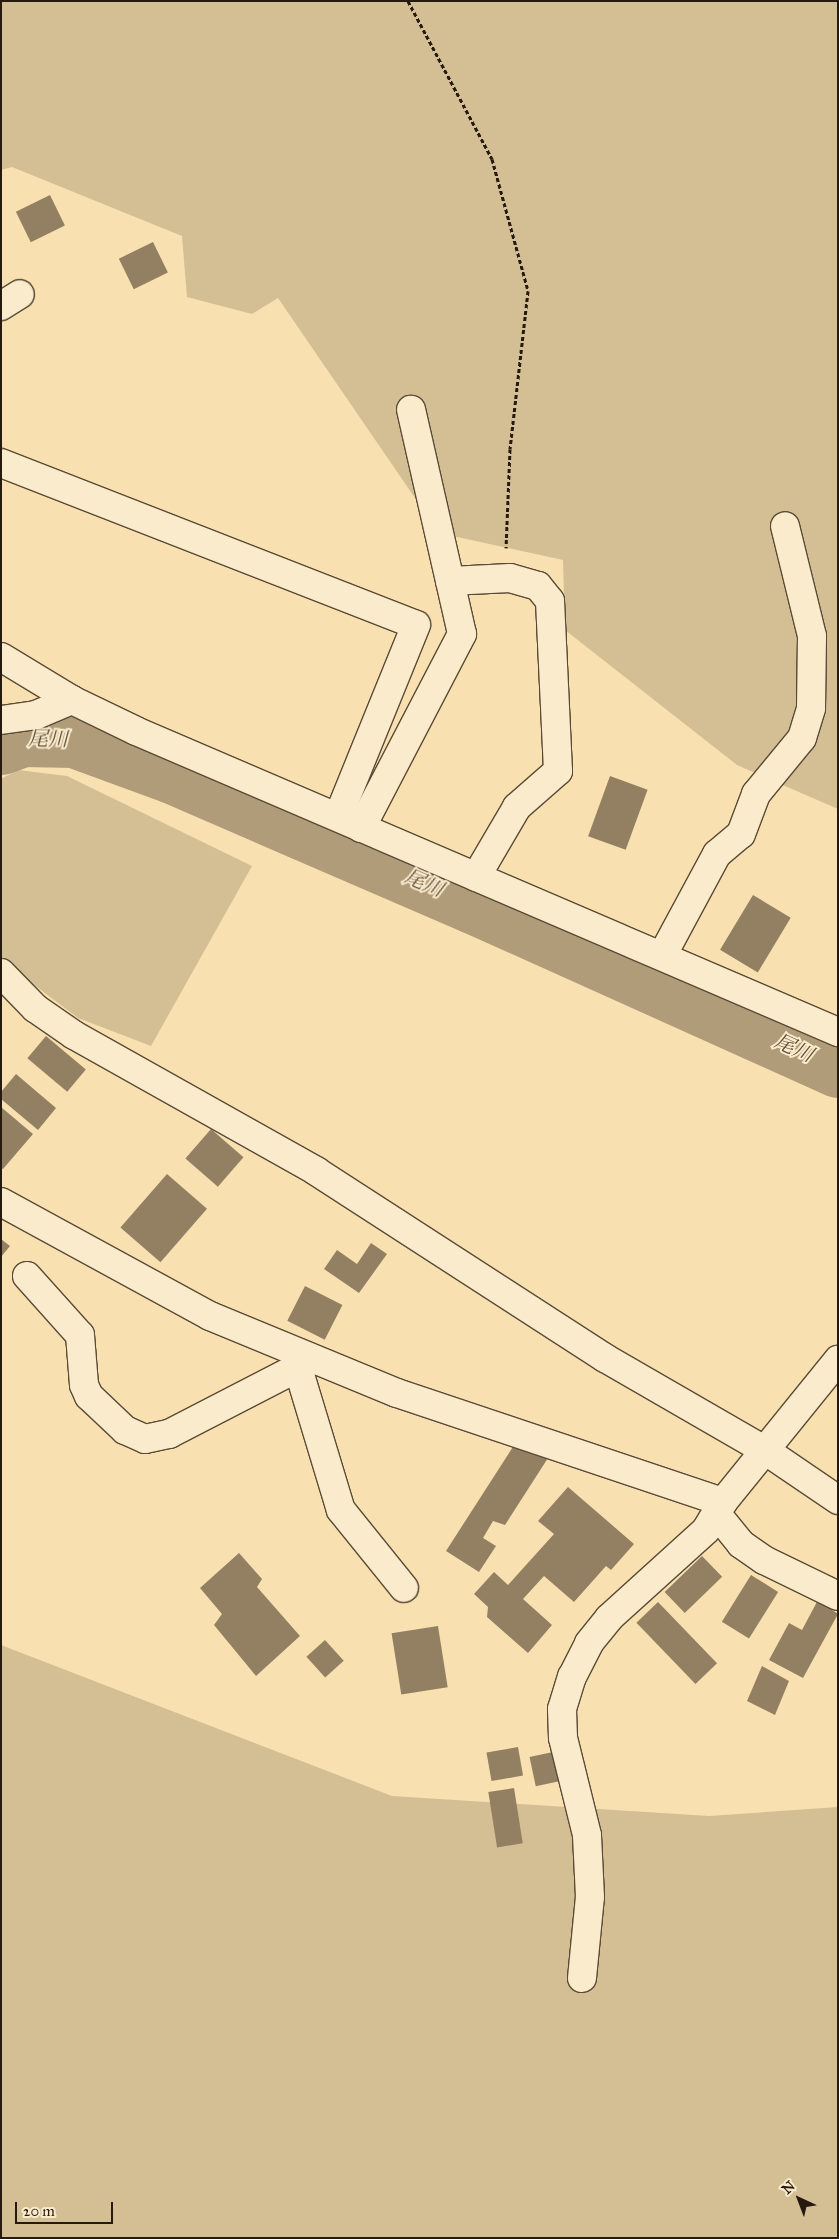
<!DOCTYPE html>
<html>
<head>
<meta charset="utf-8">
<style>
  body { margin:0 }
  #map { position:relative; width:839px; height:2239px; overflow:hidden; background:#f8e0b0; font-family:"IM FELL Great Primer","Noto Serif JP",serif }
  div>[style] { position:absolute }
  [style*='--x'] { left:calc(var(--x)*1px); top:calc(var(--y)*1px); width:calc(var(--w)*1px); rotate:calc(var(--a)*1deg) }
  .green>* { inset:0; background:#d4be94 }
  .river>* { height:59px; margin:-29.5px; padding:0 29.5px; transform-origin:29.5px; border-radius:29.5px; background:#b19c79 }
  .building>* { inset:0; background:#938062; transform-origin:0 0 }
  .path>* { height:3px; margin-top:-1.5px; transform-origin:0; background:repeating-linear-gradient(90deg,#26190d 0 4px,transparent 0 6.5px) }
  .roads { filter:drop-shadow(1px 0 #5a4b36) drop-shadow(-1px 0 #5a4b36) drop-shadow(0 1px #5a4b36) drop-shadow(0 -1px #5a4b36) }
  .minor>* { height:28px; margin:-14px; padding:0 14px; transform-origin:14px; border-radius:14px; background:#faebcc }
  span { translate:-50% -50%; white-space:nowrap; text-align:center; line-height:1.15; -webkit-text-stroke:4px #faebcc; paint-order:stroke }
  .water-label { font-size:20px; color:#5e4d38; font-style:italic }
  .frame { position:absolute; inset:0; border:2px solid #26190d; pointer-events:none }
  .north { position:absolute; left:774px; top:2174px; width:50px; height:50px; -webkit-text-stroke:4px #faebcc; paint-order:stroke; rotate:317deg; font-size:14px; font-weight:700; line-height:20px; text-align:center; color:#26190d }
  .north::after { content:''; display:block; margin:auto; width:18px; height:22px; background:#26190d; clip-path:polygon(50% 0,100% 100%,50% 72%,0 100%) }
  .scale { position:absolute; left:15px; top:2202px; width:98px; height:22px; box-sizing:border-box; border:2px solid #26190d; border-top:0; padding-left:6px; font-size:15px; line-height:18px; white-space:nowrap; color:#26190d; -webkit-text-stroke:4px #faebcc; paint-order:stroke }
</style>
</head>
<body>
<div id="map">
  <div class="green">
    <div style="clip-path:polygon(1px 1px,838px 1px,838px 809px,737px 765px,565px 630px,563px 560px,439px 533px,278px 298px,252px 314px,187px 297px,182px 236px,12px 167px,1px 170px)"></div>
    <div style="clip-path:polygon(18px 770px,67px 776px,252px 866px,151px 1046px,78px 1018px,1px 960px,1px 779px)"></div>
    <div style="clip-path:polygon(1px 1645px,392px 1796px,709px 1816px,838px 1807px,838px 2238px,1px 2238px)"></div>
  </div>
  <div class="river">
    <div style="--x:1;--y:745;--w:23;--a:-20"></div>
    <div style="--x:23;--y:737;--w:51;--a:1.1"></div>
    <div style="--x:74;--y:738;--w:104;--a:20.2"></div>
    <div style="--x:172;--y:774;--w:328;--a:23.4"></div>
    <div style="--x:473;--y:904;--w:400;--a:24.2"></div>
  </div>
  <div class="building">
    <div style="left:50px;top:195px;width:34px;height:38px;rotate:64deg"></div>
    <div style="left:153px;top:242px;width:34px;height:38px;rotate:64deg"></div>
    <div style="left:610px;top:776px;width:40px;height:64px;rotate:20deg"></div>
    <div style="left:753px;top:895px;width:44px;height:64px;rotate:31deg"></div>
    <div style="left:46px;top:1036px;width:52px;height:29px;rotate:40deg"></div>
    <div style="clip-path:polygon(16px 1074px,56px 1108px,38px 1130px,1px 1099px,1px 1092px)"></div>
    <div style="clip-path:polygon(1px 1107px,33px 1134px,3px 1169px,1px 1168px)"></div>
    <div style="left:211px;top:1129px;width:43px;height:39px;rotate:41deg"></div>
    <div style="left:167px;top:1174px;width:53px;height:71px;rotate:41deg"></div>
    <div style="clip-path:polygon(1px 1239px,10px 1246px,1px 1257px)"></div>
    <div style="clip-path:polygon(371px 1243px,387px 1254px,359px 1293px,324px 1269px,337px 1250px,357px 1264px)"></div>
    <div style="left:305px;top:1286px;width:42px;height:39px;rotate:27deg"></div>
    <div style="clip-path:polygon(518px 1439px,548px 1458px,505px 1525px,493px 1521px,483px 1538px,496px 1546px,479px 1572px,446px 1551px)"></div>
    <div style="clip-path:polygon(568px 1487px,634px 1544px,611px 1570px,606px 1566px,574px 1602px,544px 1576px,523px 1599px,552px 1625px,528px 1653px,487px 1617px,488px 1607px,474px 1594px,494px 1572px,508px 1585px,554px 1534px,538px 1521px)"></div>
    <div style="clip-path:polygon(239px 1553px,262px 1579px,257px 1587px,300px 1636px,256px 1676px,214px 1625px,222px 1614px,200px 1588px)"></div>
    <div style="left:702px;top:1556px;width:29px;height:52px;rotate:46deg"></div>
    <div style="left:751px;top:1575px;width:32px;height:55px;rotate:32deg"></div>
    <div style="clip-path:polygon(818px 1600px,838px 1614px,803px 1678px,769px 1660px,789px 1623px,802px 1630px)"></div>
    <div style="left:658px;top:1602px;width:85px;height:30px;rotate:46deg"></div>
    <div style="left:438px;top:1626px;width:62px;height:47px;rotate:81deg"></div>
    <div style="left:325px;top:1640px;width:28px;height:25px;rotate:48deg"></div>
    <div style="clip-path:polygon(762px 1666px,789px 1681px,775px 1715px,747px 1701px)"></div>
    <div style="left:518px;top:1747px;width:29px;height:32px;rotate:80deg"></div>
    <div style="left:553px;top:1752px;width:30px;height:24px;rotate:78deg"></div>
    <div style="left:514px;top:1788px;width:56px;height:26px;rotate:81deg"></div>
  </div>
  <div class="path">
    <div style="--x:408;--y:1;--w:179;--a:62"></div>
    <div style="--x:492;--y:159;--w:137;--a:74.7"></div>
    <div style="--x:528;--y:291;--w:159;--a:96.5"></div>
    <div style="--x:510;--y:449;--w:99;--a:92.3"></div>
  </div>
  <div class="roads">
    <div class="minor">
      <div style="--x:1;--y:306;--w:22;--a:-32"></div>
      <div style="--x:1;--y:463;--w:445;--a:21.3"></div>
      <div style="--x:416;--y:625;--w:207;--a:112.1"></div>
      <div style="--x:450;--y:581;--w:60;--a:-2.9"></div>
      <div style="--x:510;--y:578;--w:29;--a:16"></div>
      <div style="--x:538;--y:586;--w:19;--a:51"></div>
      <div style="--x:550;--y:601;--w:170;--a:87.3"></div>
      <div style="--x:558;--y:771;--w:55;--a:138.7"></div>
      <div style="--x:517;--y:807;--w:81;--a:120.4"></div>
      <div style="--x:1;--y:657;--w:83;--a:31.2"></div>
      <div style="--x:72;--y:700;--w:71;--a:25.8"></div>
      <div style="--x:136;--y:731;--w:764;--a:23.21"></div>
      <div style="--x:1;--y:720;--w:35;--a:-8"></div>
      <div style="--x:36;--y:715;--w:39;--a:-23"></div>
      <div style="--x:361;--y:828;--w:219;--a:-62.5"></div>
      <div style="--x:462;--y:634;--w:230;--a:-102.8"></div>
      <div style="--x:662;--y:956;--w:116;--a:-61.7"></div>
      <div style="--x:717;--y:854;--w:31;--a:-40"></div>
      <div style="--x:741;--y:834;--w:43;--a:-69.4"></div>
      <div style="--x:756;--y:794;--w:72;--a:-50.6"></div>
      <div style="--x:802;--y:738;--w:31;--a:-73"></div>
      <div style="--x:811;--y:708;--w:72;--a:-89.2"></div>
      <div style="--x:812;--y:636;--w:113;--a:-103.8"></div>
      <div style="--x:1;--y:973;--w:49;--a:45.8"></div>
      <div style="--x:35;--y:1008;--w:47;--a:34.7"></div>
      <div style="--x:74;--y:1035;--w:278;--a:29.3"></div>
      <div style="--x:316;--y:1171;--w:344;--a:32.9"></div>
      <div style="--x:605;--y:1358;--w:186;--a:30"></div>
      <div style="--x:766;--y:1451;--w:87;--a:34.2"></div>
      <div style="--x:1;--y:1202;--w:238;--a:28.6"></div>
      <div style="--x:210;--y:1316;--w:202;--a:22.4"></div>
      <div style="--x:397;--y:1393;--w:344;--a:18.5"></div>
      <div style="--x:723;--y:1502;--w:183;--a:-51"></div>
      <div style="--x:27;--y:1276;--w:79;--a:48.1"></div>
      <div style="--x:80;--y:1335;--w:50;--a:85.4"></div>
      <div style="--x:84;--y:1385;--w:12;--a:66"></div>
      <div style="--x:89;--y:1396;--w:50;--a:43.4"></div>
      <div style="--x:125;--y:1430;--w:22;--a:24"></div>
      <div style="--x:145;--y:1439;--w:25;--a:-12"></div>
      <div style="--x:169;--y:1434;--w:163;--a:-27.3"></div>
      <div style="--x:298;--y:1368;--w:148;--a:73.2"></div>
      <div style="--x:341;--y:1510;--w:100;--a:51.1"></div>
      <div style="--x:716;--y:1513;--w:40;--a:51"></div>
      <div style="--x:741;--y:1544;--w:28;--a:35"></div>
      <div style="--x:764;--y:1560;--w:82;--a:25.9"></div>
      <div style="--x:582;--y:1978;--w:81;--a:-84.4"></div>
      <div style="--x:590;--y:1897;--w:62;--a:-92.8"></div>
      <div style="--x:587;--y:1835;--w:100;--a:-103.9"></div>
      <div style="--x:563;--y:1738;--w:29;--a:-92"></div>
      <div style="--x:562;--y:1709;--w:34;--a:-73"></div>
      <div style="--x:572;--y:1677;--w:38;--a:-63"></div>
      <div style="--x:589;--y:1643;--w:32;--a:-51"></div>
      <div style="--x:609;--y:1618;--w:131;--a:-42.2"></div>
      <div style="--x:706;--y:1530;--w:33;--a:-59"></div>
    </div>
  </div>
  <div class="water-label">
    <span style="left:48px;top:739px;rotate:1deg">尾川</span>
    <span style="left:424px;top:883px;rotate:23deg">尾川</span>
    <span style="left:794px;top:1048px;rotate:24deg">尾川</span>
  </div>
  <div class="frame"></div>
  <div class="north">N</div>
  <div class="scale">20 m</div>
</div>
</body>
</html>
